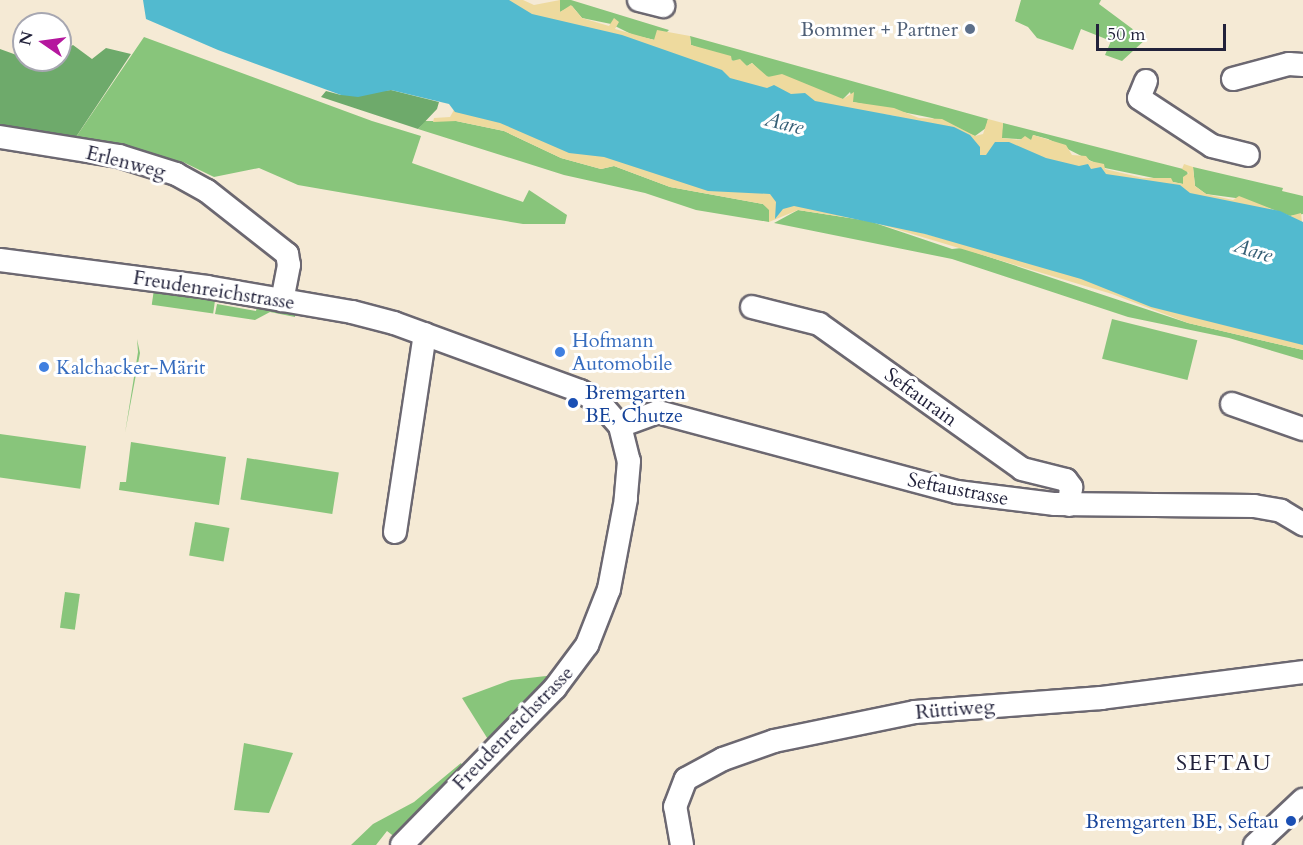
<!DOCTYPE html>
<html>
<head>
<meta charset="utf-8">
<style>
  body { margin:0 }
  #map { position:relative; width:1303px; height:845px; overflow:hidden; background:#f5ead5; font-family:Cardo,serif }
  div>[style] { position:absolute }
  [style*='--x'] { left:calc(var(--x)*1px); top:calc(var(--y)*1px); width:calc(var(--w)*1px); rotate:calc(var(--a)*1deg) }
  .green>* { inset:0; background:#88c57b; transform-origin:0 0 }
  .forest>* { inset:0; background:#6eaa6b }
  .sand>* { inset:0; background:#eeda9e }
  .water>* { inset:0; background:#52bacf }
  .roads { filter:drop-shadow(2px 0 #6c6871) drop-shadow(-2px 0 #6c6871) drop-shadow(0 2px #6c6871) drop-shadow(0 -2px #6c6871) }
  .minor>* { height:22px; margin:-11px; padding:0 11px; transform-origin:11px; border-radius:11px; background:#fff }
  .dots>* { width:16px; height:16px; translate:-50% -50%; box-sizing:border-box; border:3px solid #fff; border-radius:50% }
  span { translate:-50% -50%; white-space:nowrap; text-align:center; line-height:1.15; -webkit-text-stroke:6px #fff; paint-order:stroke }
  .service-label { font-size:20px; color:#4e5e75 }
  .right { translate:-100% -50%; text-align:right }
  .street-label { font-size:20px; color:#22223b }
  .shop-label { font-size:20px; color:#366cbe }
  .left { translate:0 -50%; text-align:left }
  .transit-label { font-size:20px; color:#164399 }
  .water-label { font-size:21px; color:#355f76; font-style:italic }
  .quarter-label { font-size:22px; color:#22223b; letter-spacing:1.5px }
  .north { position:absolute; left:12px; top:12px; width:60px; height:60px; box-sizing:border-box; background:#fff; border:2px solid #a7a7b1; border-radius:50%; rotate:283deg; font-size:16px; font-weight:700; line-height:24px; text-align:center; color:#22223b }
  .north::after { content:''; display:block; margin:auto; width:21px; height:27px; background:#b5179e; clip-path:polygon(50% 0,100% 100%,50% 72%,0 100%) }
  .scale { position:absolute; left:1096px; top:24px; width:130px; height:27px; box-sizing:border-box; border:3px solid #22223b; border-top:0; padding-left:8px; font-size:18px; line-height:21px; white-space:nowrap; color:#22223b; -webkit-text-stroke:4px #fff; paint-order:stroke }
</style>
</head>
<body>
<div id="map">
  <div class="green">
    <div style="clip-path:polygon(560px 0,571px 0,669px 30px,665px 34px,658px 31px,655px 40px,633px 35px,611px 24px,582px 18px,572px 6px,560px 12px)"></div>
    <div style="clip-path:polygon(1021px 0,1101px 0,1099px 4px,1146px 39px,1122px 61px,1105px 55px,1111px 41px,1081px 29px,1073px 50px,1037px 38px,1028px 27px,1015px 21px)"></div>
    <div style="clip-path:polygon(690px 36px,988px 119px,986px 128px,975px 136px,932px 118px,853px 102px,850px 92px,843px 99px,830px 97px,798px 82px,764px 76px,752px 63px,747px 66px,691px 45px)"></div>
    <div style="clip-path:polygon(144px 37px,372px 121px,421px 136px,412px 163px,523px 202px,529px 190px,567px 215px,565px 224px,523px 224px,298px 185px,259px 168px,214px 177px,183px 162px,178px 167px,74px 140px)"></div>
    <div style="clip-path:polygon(425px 121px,456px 121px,504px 131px,561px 158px,601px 169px,614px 166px,670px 187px,763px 204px,770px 210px,769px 222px,696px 210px,645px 193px,564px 175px,418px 129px)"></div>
    <div style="clip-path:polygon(1003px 123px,1187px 170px,1188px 176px,1183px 184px,1105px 168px,1048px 139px,1033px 135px,1032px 140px,1001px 138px)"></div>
    <div style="clip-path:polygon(1193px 167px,1283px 188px,1282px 191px,1303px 196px,1303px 214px,1290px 216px,1243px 199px,1206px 194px,1195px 186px)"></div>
    <div style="clip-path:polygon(798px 210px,869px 221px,952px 249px,962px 248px,1188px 323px,1303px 350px,1303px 360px,1229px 338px,1128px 317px,952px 259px,774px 223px)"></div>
    <div style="left:154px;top:289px;width:62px;height:16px;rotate:8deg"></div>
    <div style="clip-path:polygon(217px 304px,256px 311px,257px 305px,295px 312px,295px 317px,270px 312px,255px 320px,215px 314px)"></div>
    <div style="left:1112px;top:319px;width:88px;height:41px;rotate:14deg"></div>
    <div style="clip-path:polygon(137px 339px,140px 353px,125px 433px,138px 352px)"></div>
    <div style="left:0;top:434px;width:87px;height:43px;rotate:8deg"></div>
    <div style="clip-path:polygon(131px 442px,226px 457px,219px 505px,119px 490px,120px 482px,126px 482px)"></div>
    <div style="left:247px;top:458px;width:93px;height:42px;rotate:9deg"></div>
    <div style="left:195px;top:522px;width:35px;height:34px;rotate:10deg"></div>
    <div style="left:65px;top:592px;width:15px;height:36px;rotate:8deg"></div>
    <div style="clip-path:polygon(555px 675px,489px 741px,462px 698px,511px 680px)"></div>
    <div style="clip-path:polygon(244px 743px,293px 753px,269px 813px,234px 810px)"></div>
    <div style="clip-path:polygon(461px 763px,463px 767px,396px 838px,387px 831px,376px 845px,351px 845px,373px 824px,414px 802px)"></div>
  </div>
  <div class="forest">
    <div style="clip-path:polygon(73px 45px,92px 59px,106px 48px,131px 54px,74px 140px,0 129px,0 49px,47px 66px,52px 60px,60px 60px,60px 52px)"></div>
    <div style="clip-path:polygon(391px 90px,439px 102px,437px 109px,418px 129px,321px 97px,326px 91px,341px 95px)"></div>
  </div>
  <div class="sand">
    <div style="clip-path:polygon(411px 0,523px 0,534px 5px,560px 0,560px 12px,571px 5px,582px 18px,609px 26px,614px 18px,619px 22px,615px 29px,654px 40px,657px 30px,690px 36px,691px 45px,731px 56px,732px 61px,740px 59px,747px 66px,752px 63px,768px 77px,782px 74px,843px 99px,854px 92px,853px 102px,894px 108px,919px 118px,942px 119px,975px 136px,983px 134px,988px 119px,1003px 123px,1002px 138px,1020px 140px,1025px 136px,1031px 140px,1033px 135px,1066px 145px,1072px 155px,1086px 156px,1090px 161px,1104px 164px,1105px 169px,1143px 178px,1171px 178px,1173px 182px,1183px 184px,1183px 177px,1189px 173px,1182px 169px,1184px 164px,1193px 167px,1195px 186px,1206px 194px,1233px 200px,1239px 196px,1290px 216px,1301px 213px,1303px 231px,984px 158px,896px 116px,834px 107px)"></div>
    <div style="clip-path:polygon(455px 108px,1303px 335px,1303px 350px,1188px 323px,1112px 294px,869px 221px,798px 210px,769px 222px,769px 210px,763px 204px,670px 187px,614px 166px,601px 169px,561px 158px,504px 131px,456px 121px,433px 122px,434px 118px,450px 117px)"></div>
  </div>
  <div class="water">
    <div style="clip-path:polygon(143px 0,509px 0,532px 14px,622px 35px,722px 70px,730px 78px,767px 88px,774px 85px,791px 94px,805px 93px,815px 101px,954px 127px,970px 135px,980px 147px,980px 155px,986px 155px,995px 142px,1009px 142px,1046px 158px,1079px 166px,1088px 164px,1091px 169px,1101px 167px,1106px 174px,1180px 185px,1190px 193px,1280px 211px,1303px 222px,1303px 345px,1151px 307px,1081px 279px,925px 234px,794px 206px,783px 209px,775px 219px,776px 202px,770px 194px,708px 191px,604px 157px,569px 153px,500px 123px,455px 112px,449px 104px,391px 90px,358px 97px,341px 95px,218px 50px,146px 19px)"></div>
  </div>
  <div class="roads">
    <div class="minor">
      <div style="--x:639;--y:0;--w:25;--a:14"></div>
      <div style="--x:1233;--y:79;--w:58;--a:-15"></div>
      <div style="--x:1289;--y:64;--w:14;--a:4"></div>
      <div style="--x:1146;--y:81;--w:18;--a:112"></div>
      <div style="--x:1139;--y:98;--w:87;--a:33.3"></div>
      <div style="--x:1212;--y:146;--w:37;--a:14"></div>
      <div style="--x:0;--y:137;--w:121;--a:9.1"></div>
      <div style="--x:119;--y:156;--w:60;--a:17.5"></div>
      <div style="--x:176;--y:174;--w:35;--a:29"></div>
      <div style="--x:207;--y:191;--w:102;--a:38.2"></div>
      <div style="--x:287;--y:254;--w:11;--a:80"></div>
      <div style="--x:289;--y:265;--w:36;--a:101"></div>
      <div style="--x:0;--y:260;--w:209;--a:7.4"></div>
      <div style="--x:207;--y:287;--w:147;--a:9.8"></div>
      <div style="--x:352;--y:312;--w:43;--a:14.7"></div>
      <div style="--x:394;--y:323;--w:198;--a:20.1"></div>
      <div style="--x:580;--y:391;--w:23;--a:31"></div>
      <div style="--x:600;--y:403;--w:30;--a:49"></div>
      <div style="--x:620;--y:426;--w:36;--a:76"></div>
      <div style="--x:629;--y:461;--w:38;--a:95"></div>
      <div style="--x:626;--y:499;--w:92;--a:100.7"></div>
      <div style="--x:609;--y:589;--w:60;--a:111.4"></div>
      <div style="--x:587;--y:645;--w:54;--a:126.7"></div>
      <div style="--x:555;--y:688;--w:219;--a:134.3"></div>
      <div style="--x:752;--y:307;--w:69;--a:14.2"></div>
      <div style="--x:819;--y:324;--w:249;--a:35.5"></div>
      <div style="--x:1022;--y:469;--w:45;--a:14"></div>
      <div style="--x:1066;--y:480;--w:9;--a:54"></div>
      <div style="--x:1071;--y:487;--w:18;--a:96"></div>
      <div style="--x:1232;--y:404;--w:75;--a:19.4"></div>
      <div style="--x:620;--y:426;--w:40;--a:-20.2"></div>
      <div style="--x:658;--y:412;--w:310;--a:15"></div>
      <div style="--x:957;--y:492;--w:99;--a:7"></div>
      <div style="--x:1055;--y:504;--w:199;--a:0.6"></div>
      <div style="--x:1254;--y:506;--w:27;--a:10"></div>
      <div style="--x:1281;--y:511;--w:26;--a:31"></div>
      <div style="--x:395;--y:532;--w:200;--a:-81.4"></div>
      <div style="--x:682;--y:845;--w:39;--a:-100"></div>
      <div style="--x:675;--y:807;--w:30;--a:-69"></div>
      <div style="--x:686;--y:779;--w:42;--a:-28.4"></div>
      <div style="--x:723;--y:759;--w:54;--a:-19.4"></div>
      <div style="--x:774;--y:741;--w:144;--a:-11.6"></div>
      <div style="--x:915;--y:712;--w:187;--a:-4.3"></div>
      <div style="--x:1101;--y:698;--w:204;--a:-7.3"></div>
      <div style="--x:1255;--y:845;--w:66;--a:-43.2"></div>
    </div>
  </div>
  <div class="dots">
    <div style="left:970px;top:29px;background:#5c6f8a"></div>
    <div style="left:560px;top:352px;background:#3f7fe0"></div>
    <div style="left:44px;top:367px;background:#3f7fe0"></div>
    <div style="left:573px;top:403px;background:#1a4fb4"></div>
    <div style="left:1291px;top:821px;background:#1a4fb4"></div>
  </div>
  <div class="service-label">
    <span class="right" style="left:958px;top:29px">Bommer + Partner</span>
  </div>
  <div class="street-label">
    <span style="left:126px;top:162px;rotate:14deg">Erlenweg</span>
    <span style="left:214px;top:290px;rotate:9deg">Freudenreichstrasse</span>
    <span style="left:921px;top:397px;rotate:36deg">Seftaurain</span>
    <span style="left:958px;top:489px;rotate:11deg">Seftaustrasse</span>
    <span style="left:955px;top:709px;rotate:-5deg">Rüttiweg</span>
    <span style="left:513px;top:728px;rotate:-46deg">Freudenreichstrasse</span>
  </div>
  <div class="shop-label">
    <span class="left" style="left:572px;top:352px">Hofmann<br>Automobile</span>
    <span class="left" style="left:56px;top:367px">Kalchacker-Märit</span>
  </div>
  <div class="transit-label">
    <span class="left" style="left:585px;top:404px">Bremgarten<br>BE, Chutze</span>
    <span class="right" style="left:1279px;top:821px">Bremgarten BE, Seftau</span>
  </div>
  <div class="water-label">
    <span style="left:784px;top:124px;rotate:14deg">Aare</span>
    <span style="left:1253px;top:251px;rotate:17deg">Aare</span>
  </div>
  <div class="quarter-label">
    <span style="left:1224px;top:764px">SEFTAU</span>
  </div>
  <div class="north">N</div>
  <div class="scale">50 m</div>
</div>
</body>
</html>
